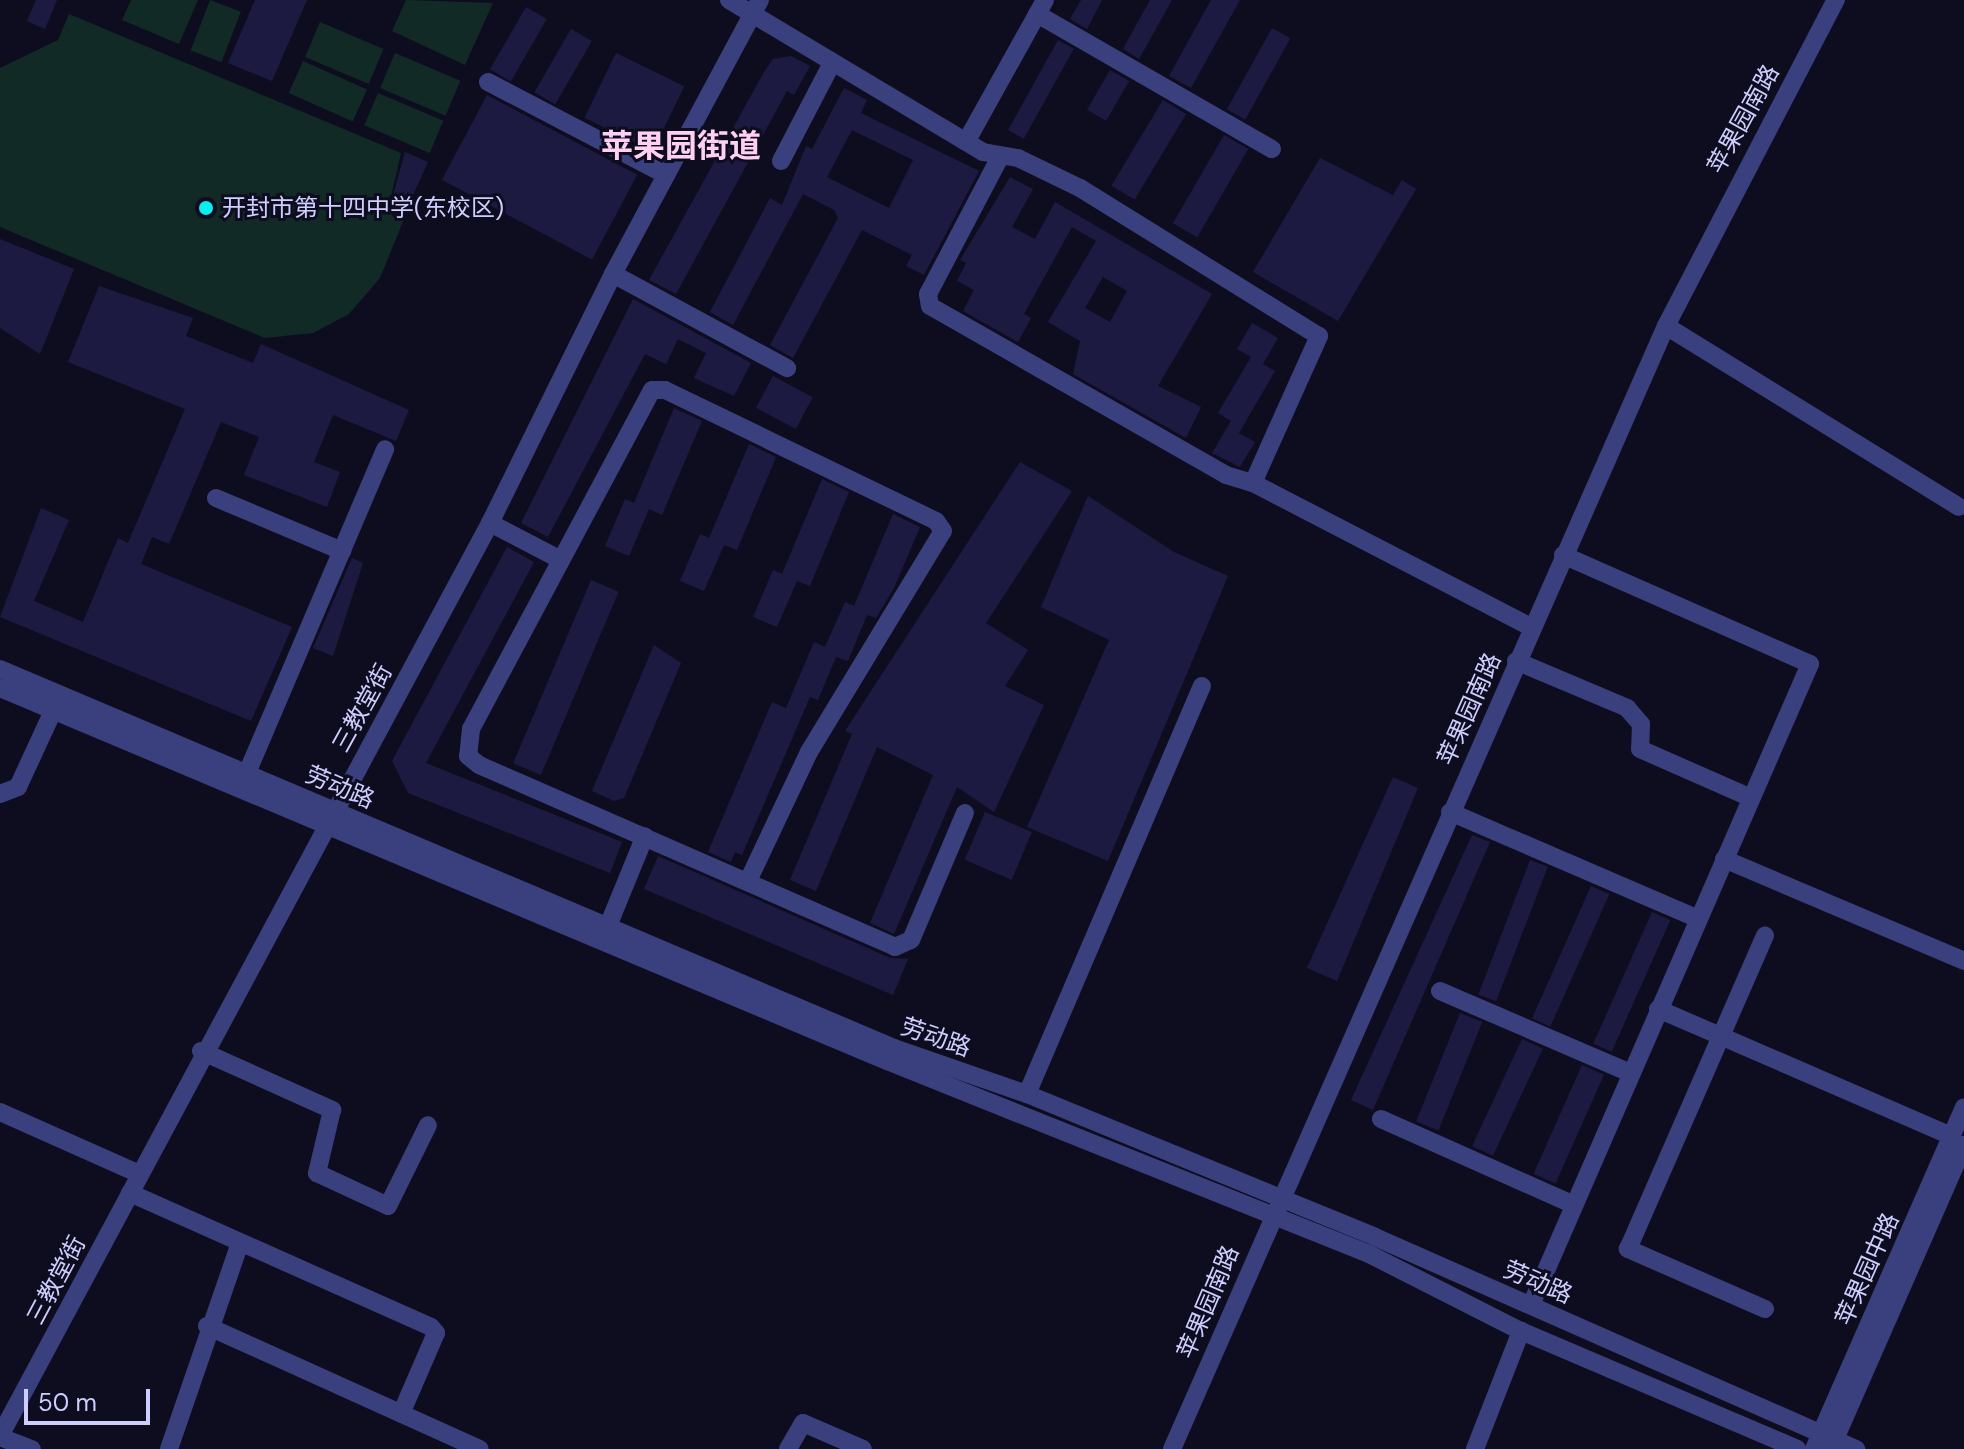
<!DOCTYPE html>
<html>
<head>
<meta charset="utf-8">
<style>
  body { margin:0 }
  #map { position:relative; width:1964px; height:1449px; overflow:hidden; background:#0e0d20; font-family:"DM Sans","Noto Sans SC",sans-serif }
  div>[style] { position:absolute }
  [style*='--x'] { left:calc(var(--x)*1px); top:calc(var(--y)*1px); width:calc(var(--w)*1px); rotate:calc(var(--a)*1deg) }
  .green>* { inset:0; background:#112a26; transform-origin:0 0 }
  .building>* { inset:0; background:#1d1a41; transform-origin:0 0 }
  .minor>* { height:18px; margin:-9px; padding:0 9px; transform-origin:9px; border-radius:9px; background:#3a3f7e }
  .dots>* { width:22px; height:22px; translate:-50% -50%; box-sizing:border-box; border:4px solid #0e0d20; border-radius:50% }
  span { translate:-50% -50%; white-space:nowrap; text-align:center; line-height:1.15; -webkit-text-stroke:6px #0e0d20; paint-order:stroke }
  .street-label { font-size:24px; color:#cecefe }
  .poi-label { font-size:24px; color:#cecefe }
  .left { translate:0 -50%; text-align:left }
  .district-label { font-size:32px; color:#fed0f2; font-weight:700 }
  .scale { position:absolute; left:24px; top:1389px; width:126px; height:36px; box-sizing:border-box; border:4px solid #cecefe; border-top:0; padding-left:10px; font-size:24px; line-height:28px; white-space:nowrap; color:#cecefe; -webkit-text-stroke:6px #0e0d20; paint-order:stroke }
</style>
</head>
<body>
<div id="map">
  <div class="green">
    <div style="clip-path:polygon(131px 0,198px 0,179px 44px,122px 20px)"></div>
    <div style="left:210px;top:0;width:33px;height:54px;rotate:21deg"></div>
    <div style="clip-path:polygon(406px 0,493px 3px,465px 65px,392px 31px)"></div>
    <div style="clip-path:polygon(69px 14px,401px 153px,390px 201px,408px 209px,380px 278px,349px 314px,313px 333px,265px 338px,0 227px,0 68px,58px 40px)"></div>
    <div style="left:320px;top:22px;width:69px;height:38px;rotate:23deg"></div>
    <div style="left:395px;top:53px;width:71px;height:38px;rotate:23deg"></div>
    <div style="left:303px;top:61px;width:70px;height:35px;rotate:24deg"></div>
    <div style="left:378px;top:93px;width:71px;height:35px;rotate:23deg"></div>
  </div>
  <div class="building">
    <div style="clip-path:polygon(36px 0,57px 0,45px 29px,27px 21px)"></div>
    <div style="clip-path:polygon(255px 0,307px 0,272px 81px,228px 63px)"></div>
    <div style="clip-path:polygon(1081px 0,1102px 0,1087px 29px,1070px 19px)"></div>
    <div style="clip-path:polygon(1150px 0,1172px 0,1139px 59px,1123px 49px)"></div>
    <div style="clip-path:polygon(1211px 0,1240px 0,1191px 88px,1169px 76px)"></div>
    <div style="left:526px;top:7px;width:24px;height:72px;rotate:30deg"></div>
    <div style="left:1272px;top:28px;width:21px;height:93px;rotate:29deg"></div>
    <div style="left:571px;top:29px;width:24px;height:73px;rotate:30deg"></div>
    <div style="left:1058px;top:40px;width:18px;height:103px;rotate:29deg"></div>
    <div style="left:616px;top:53px;width:76px;height:72px;rotate:26deg"></div>
    <div style="clip-path:polygon(791px 56px,810px 66px,794px 95px,787px 91px,676px 294px,649px 280px,764px 72px,773px 59px)"></div>
    <div style="left:1110px;top:70px;width:22px;height:46px;rotate:30deg"></div>
    <div style="clip-path:polygon(evenodd,844px 88px,867px 100px,861px 113px,979px 171px,924px 275px,906px 266px,912px 255px,862px 230px,793px 358px,770px 345px,838px 218px,834px 210px,803px 194px,733px 325px,710px 312px,770px 198px,782px 205px,806px 146px,812px 149px,844px 88px,852px 130px,913px 160px,889px 208px,827px 177px,852px 130px)"></div>
    <div style="left:487px;top:95px;width:170px;height:96px;rotate:28deg"></div>
    <div style="left:1163px;top:100px;width:27px;height:100px;rotate:31deg"></div>
    <div style="left:1224px;top:135px;width:28px;height:102px;rotate:30deg"></div>
    <div style="clip-path:polygon(405px 152px,428px 162px,408px 206px,392px 199px)"></div>
    <div style="clip-path:polygon(1320px 158px,1393px 195px,1402px 180px,1416px 189px,1338px 321px,1253px 272px)"></div>
    <div style="clip-path:polygon(evenodd,1010px 177px,1033px 189px,1012px 227px,1035px 239px,1055px 202px,1212px 294px,1158px 386px,1201px 407px,1186px 438px,1073px 374px,1080px 341px,1048px 322px,1096px 241px,1072px 227px,1024px 314px,1031px 318px,1018px 342px,963px 311px,974px 290px,957px 281px,966px 263px,960px 260px,1010px 177px,1103px 277px,1127px 291px,1110px 322px,1085px 308px,1103px 277px)"></div>
    <div style="clip-path:polygon(0 239px,74px 269px,40px 354px,0 328px)"></div>
    <div style="clip-path:polygon(99px 286px,193px 318px,186px 336px,253px 363px,261px 344px,409px 410px,396px 441px,333px 415px,314px 462px,340px 472px,327px 507px,244px 475px,259px 437px,221px 422px,169px 544px,152px 537px,141px 564px,292px 627px,251px 721px,0 617px,41px 508px,69px 520px,34px 601px,83px 622px,118px 538px,128px 543px,185px 409px,68px 362px)"></div>
    <div style="clip-path:polygon(633px 299px,751px 363px,734px 396px,694px 378px,706px 353px,678px 339px,666px 364px,645px 354px,548px 537px,521px 523px)"></div>
    <div style="clip-path:polygon(1252px 323px,1278px 338px,1263px 364px,1275px 371px,1239px 433px,1255px 442px,1240px 467px,1212px 453px,1231px 421px,1218px 413px,1251px 357px,1237px 349px)"></div>
    <div style="left:773px;top:376px;width:45px;height:36px;rotate:28deg"></div>
    <div style="clip-path:polygon(674px 408px,702px 421px,662px 515px,649px 509px,629px 556px,605px 546px,625px 499px,634px 503px)"></div>
    <div style="clip-path:polygon(749px 444px,776px 457px,737px 550px,724px 545px,704px 591px,680px 581px,700px 534px,709px 538px)"></div>
    <div style="clip-path:polygon(1020px 462px,1072px 491px,986px 623px,1028px 650px,1005px 686px,1044px 705px,994px 812px,957px 787px,894px 934px,870px 923px,933px 775px,877px 747px,816px 891px,790px 880px,852px 734px,845px 731px)"></div>
    <div style="clip-path:polygon(822px 479px,849px 492px,810px 586px,797px 581px,777px 627px,753px 617px,773px 570px,782px 574px)"></div>
    <div style="clip-path:polygon(1088px 496px,1174px 552px,1228px 576px,1108px 861px,1027px 827px,1109px 640px,1041px 607px)"></div>
    <div style="clip-path:polygon(893px 514px,920px 527px,894px 588px,876px 618px,867px 615px,848px 661px,836px 657px,818px 700px,810px 697px,742px 855px,735px 852px,731px 862px,708px 852px,772px 702px,786px 708px,814px 642px,825px 647px,845px 602px,854px 606px)"></div>
    <div style="clip-path:polygon(507px 547px,534px 562px,426px 763px,622px 842px,610px 873px,408px 793px,392px 761px)"></div>
    <div style="clip-path:polygon(352px 558px,363px 563px,333px 656px,313px 648px)"></div>
    <div style="left:591px;top:580px;width:30px;height:199px;rotate:23deg"></div>
    <div style="clip-path:polygon(654px 645px,681px 663px,624px 798px,614px 801px,592px 791px)"></div>
    <div style="clip-path:polygon(1393px 777px,1418px 788px,1337px 981px,1307px 968px)"></div>
    <div style="left:985px;top:812px;width:51px;height:52px;rotate:23deg"></div>
    <div style="clip-path:polygon(1472px 835px,1490px 842px,1373px 1110px,1351px 1100px)"></div>
    <div style="clip-path:polygon(658px 856px,890px 958px,908px 959px,893px 995px,644px 889px)"></div>
    <div style="left:1530px;top:860px;width:19px;height:144px;rotate:21deg"></div>
    <div style="left:1591px;top:886px;width:20px;height:145px;rotate:24deg"></div>
    <div style="left:1652px;top:912px;width:20px;height:144px;rotate:24deg"></div>
    <div style="left:1460px;top:1013px;width:24px;height:117px;rotate:22deg"></div>
    <div style="left:1522px;top:1039px;width:23px;height:118px;rotate:25deg"></div>
    <div style="left:1582px;top:1065px;width:24px;height:119px;rotate:24deg"></div>
  </div>
  <div class="minor">
    <div style="--x:729;--y:0;--w:296;--a:30.9"></div>
    <div style="--x:983;--y:152;--w:36;--a:10"></div>
    <div style="--x:1018;--y:158;--w:69;--a:25.8"></div>
    <div style="--x:1080;--y:188;--w:281;--a:31.8"></div>
    <div style="--x:1319;--y:336;--w:161;--a:114.2"></div>
    <div style="--x:1253;--y:483;--w:313;--a:27.4"></div>
    <div style="--x:1037;--y:14;--w:271;--a:29.9"></div>
    <div style="--x:488;--y:82;--w:201;--a:27.6"></div>
    <div style="--x:966;--y:142;--w:162;--a:-60.9"></div>
    <div style="--x:1000;--y:157;--w:155;--a:117.7"></div>
    <div style="--x:928;--y:294;--w:12;--a:81"></div>
    <div style="--x:930;--y:306;--w:341;--a:29.7"></div>
    <div style="--x:1226;--y:475;--w:28;--a:17"></div>
    <div style="--x:781;--y:161;--w:110;--a:-62.5"></div>
    <div style="--x:613;--y:274;--w:198;--a:28.4"></div>
    <div style="--x:1666;--y:326;--w:344;--a:31.7"></div>
    <div style="--x:216;--y:498;--w:137;--a:22.8"></div>
    <div style="--x:490;--y:523;--w:80;--a:27.5"></div>
    <div style="--x:1516;--y:661;--w:121;--a:22.9"></div>
    <div style="--x:1627;--y:708;--w:21;--a:49"></div>
    <div style="--x:1641;--y:724;--w:25;--a:92"></div>
    <div style="--x:1640;--y:749;--w:121;--a:23.8"></div>
    <div style="--x:0;--y:669;--w:971;--a:22.97"></div>
    <div style="--x:894;--y:1048;--w:141;--a:19.1"></div>
    <div style="--x:1027;--y:1094;--w:376;--a:22.3"></div>
    <div style="--x:1375;--y:1237;--w:526;--a:23.79"></div>
    <div style="--x:0;--y:688;--w:962;--a:22.81"></div>
    <div style="--x:887;--y:1061;--w:519;--a:21.82"></div>
    <div style="--x:1369;--y:1254;--w:170;--a:26.9"></div>
    <div style="--x:1521;--y:1331;--w:300;--a:23.1"></div>
    <div style="--x:247;--y:773;--w:352;--a:-66.9"></div>
    <div style="--x:0;--y:794;--w:19;--a:-21"></div>
    <div style="--x:18;--y:787;--w:84;--a:-65.3"></div>
    <div style="--x:1450;--y:812;--w:270;--a:23.3"></div>
    <div style="--x:1724;--y:859;--w:261;--a:23"></div>
    <div style="--x:748;--y:881;--w:143;--a:-64.7"></div>
    <div style="--x:809;--y:752;--w:258;--a:-58.8"></div>
    <div style="--x:943;--y:531;--w:12;--a:-125"></div>
    <div style="--x:936;--y:521;--w:301;--a:-154.2"></div>
    <div style="--x:665;--y:390;--w:13;--a:180"></div>
    <div style="--x:652;--y:390;--w:384;--a:118.1"></div>
    <div style="--x:471;--y:729;--w:27;--a:96"></div>
    <div style="--x:468;--y:756;--w:14;--a:39"></div>
    <div style="--x:479;--y:765;--w:454;--a:23.6"></div>
    <div style="--x:895;--y:947;--w:17;--a:-24"></div>
    <div style="--x:911;--y:940;--w:138;--a:-67"></div>
    <div style="--x:608;--y:926;--w:97;--a:-67.7"></div>
    <div style="--x:1440;--y:991;--w:207;--a:23.3"></div>
    <div style="--x:1658;--y:1009;--w:319;--a:23.4"></div>
    <div style="--x:201;--y:1051;--w:144;--a:24.2"></div>
    <div style="--x:332;--y:1110;--w:65;--a:103.4"></div>
    <div style="--x:317;--y:1173;--w:78;--a:24.9"></div>
    <div style="--x:388;--y:1206;--w:90;--a:-63.7"></div>
    <div style="--x:1027;--y:1094;--w:444;--a:-66.8"></div>
    <div style="--x:0;--y:1112;--w:152;--a:24"></div>
    <div style="--x:1381;--y:1119;--w:209;--a:24"></div>
    <div style="--x:130;--y:1193;--w:329;--a:24"></div>
    <div style="--x:431;--y:1327;--w:8;--a:50"></div>
    <div style="--x:436;--y:1333;--w:88;--a:113.4"></div>
    <div style="--x:1531;--y:1305;--w:699;--a:-66.48"></div>
    <div style="--x:1810;--y:664;--w:270;--a:-156.2"></div>
    <div style="--x:1765;--y:1309;--w:150;--a:-156.3"></div>
    <div style="--x:1628;--y:1249;--w:342;--a:-66.4"></div>
    <div style="--x:207;--y:1326;--w:299;--a:24.3"></div>
    <div style="--x:0;--y:1436;--w:1036;--a:-61.78"></div>
    <div style="--x:490;--y:523;--w:278;--a:-63.7"></div>
    <div style="--x:613;--y:274;--w:311;--a:-61.8"></div>
    <div style="--x:0;--y:1437;--w:34;--a:21"></div>
    <div style="--x:1832;--y:1446;--w:329;--a:-66.3"></div>
    <div style="--x:169;--y:1449;--w:218;--a:-71"></div>
    <div style="--x:788;--y:1449;--w:30;--a:-60"></div>
    <div style="--x:803;--y:1423;--w:65;--a:23.4"></div>
    <div style="--x:1172;--y:1449;--w:1227;--a:-66.26"></div>
    <div style="--x:1666;--y:326;--w:368;--a:-62.5"></div>
    <div style="--x:1475;--y:1449;--w:127;--a:-68.7"></div>
    <div style="--x:1814;--y:1449;--w:373;--a:-66.3"></div>
  </div>
  <div class="dots">
    <div style="left:206px;top:208px;background:#06f1ee"></div>
  </div>
  <div class="street-label">
    <span style="left:1743px;top:119px;rotate:-61deg">苹果园南路</span>
    <span style="left:362px;top:708px;rotate:-61deg">三教堂街</span>
    <span style="left:1469px;top:709px;rotate:-66deg">苹果园南路</span>
    <span style="left:340px;top:787px;rotate:23deg">劳动路</span>
    <span style="left:936px;top:1037px;rotate:19deg">劳动路</span>
    <span style="left:1867px;top:1269px;rotate:-66deg">苹果园中路</span>
    <span style="left:56px;top:1280px;rotate:-62deg">三教堂街</span>
    <span style="left:1538px;top:1282px;rotate:23deg">劳动路</span>
    <span style="left:1208px;top:1302px;rotate:-67deg">苹果园南路</span>
  </div>
  <div class="poi-label">
    <span class="left" style="left:222px;top:208px">开封市第十四中学(东校区)</span>
  </div>
  <div class="district-label">
    <span style="left:681px;top:146px">苹果园街道</span>
  </div>
  <div class="scale">50 m</div>
</div>
</body>
</html>
